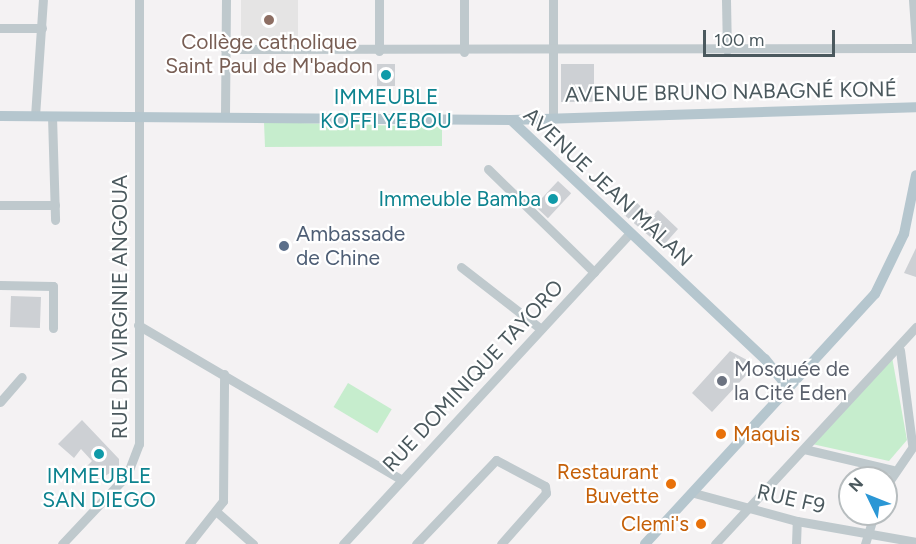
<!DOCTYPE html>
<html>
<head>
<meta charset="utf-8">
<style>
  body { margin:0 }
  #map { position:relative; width:916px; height:544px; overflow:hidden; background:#f4f2f3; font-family:Figtree,sans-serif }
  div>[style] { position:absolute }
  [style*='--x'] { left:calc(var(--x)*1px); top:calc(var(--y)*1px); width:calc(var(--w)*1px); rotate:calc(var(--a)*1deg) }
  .education>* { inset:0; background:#e5e4e4; transform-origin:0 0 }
  .green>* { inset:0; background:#c6edcd; transform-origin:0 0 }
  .building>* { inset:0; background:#cdd0d4; transform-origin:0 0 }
  .minor>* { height:9px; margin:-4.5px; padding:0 4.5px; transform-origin:4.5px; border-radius:4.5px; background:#bfc9cd }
  .major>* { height:10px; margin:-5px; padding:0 5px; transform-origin:5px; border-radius:5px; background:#b5c6ce }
  .dots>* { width:16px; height:16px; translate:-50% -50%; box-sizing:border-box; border:3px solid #fff; border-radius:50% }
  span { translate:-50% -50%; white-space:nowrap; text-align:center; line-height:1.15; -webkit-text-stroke:4.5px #fff; paint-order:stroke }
  .education-label { font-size:21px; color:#785e54 }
  .street-label { font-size:21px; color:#4b595e }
  .culture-label { font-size:21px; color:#0d838f }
  .right { translate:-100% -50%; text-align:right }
  .service-label { font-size:21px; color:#4e5e75 }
  .left { translate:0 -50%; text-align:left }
  .worship-label { font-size:21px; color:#5b616d }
  .food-label { font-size:21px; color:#c56008 }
  .north { position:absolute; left:838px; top:466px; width:60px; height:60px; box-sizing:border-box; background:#fff; border:2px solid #b7bdbf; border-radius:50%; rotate:313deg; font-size:16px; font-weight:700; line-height:24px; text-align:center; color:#4b595e }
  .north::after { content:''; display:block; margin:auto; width:21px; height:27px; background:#2b97d5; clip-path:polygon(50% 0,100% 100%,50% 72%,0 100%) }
  .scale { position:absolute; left:703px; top:30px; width:132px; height:27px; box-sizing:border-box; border:3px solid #4b595e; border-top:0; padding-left:8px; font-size:18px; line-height:21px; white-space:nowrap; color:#4b595e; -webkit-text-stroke:4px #fff; paint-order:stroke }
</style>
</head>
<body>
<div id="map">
  <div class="education">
    <div style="left:241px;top:0;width:57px;height:40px"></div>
  </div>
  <div class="green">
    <div style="clip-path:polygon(264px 122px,442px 127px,442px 146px,265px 147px)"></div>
    <div style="clip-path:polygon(892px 357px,907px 440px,889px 461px,812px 444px)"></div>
    <div style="left:348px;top:383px;width:51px;height:28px;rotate:31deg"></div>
  </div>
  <div class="building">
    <div style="left:395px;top:64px;width:22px;height:18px;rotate:90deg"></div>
    <div style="left:561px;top:64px;width:33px;height:38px"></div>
    <div style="left:558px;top:181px;width:18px;height:34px;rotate:43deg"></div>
    <div style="clip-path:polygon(634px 200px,652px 217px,658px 210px,678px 229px,662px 247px,622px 213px)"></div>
    <div style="clip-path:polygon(916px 248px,916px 277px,904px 273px)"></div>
    <div style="left:11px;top:296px;width:30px;height:31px;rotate:2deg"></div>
    <div style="clip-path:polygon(730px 351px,747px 360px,743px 364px,750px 371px,712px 412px,692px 393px)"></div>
    <div style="clip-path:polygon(82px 420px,119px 459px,119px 467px,99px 480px,85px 468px,92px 461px,81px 449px,74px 458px,58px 444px)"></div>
  </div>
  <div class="minor">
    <div style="--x:553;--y:0;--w:116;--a:90"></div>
    <div style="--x:726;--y:0;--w:50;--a:88.9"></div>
    <div style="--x:913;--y:0;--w:43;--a:86"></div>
    <div style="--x:0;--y:28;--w:42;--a:0"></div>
    <div style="--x:225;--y:49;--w:691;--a:-0.08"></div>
    <div style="--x:379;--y:51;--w:51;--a:-90"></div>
    <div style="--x:464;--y:52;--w:52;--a:-90"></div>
    <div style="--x:225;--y:114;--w:114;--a:-89.5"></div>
    <div style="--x:35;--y:116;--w:116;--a:-86.1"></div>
    <div style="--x:52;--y:116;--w:104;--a:88.3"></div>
    <div style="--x:488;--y:169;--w:148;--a:44.2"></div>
    <div style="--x:0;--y:205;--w:55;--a:0"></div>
    <div style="--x:461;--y:267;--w:101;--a:37.8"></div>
    <div style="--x:0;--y:285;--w:53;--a:1.1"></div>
    <div style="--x:53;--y:286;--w:42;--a:90"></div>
    <div style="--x:138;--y:325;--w:305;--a:30.4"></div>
    <div style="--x:900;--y:350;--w:95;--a:82.7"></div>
    <div style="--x:0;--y:402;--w:33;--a:-49"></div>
    <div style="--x:804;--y:449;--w:91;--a:13.3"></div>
    <div style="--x:886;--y:486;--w:53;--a:-55.7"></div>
    <div style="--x:694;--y:493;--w:107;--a:15.2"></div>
    <div style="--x:797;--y:521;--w:121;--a:10"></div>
    <div style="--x:218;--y:513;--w:47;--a:41.5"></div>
    <div style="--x:62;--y:544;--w:95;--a:-46.7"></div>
    <div style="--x:127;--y:475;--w:33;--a:-69"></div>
    <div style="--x:139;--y:444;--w:444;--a:-90"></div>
    <div style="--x:189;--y:544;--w:55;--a:-51.7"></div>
    <div style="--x:223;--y:501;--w:127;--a:-89.5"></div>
    <div style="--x:343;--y:544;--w:423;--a:-47.3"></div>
    <div style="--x:416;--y:544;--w:116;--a:-46.4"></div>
    <div style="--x:496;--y:460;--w:55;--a:28"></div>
    <div style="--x:545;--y:486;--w:7;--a:82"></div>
    <div style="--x:546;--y:493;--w:68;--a:131.4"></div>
    <div style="--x:715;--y:544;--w:296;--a:-47.2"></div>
    <div style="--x:796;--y:544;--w:23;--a:-88"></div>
    <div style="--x:865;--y:544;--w:31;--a:-73"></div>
  </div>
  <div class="major">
    <div style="--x:0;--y:116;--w:511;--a:0.45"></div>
    <div style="--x:511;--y:120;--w:405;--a:-1.8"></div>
    <div style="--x:511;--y:120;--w:349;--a:43.3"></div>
    <div style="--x:765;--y:359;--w:38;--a:51"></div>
    <div style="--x:645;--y:544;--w:340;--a:-47.4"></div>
    <div style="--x:875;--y:294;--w:67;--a:-64.2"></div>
    <div style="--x:904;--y:234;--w:60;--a:-78.5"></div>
  </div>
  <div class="dots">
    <div style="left:269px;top:20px;background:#8d6e63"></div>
    <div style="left:386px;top:75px;background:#0f9aa8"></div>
    <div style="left:553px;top:199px;background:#0f9aa8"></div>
    <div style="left:284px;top:246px;background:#5c6f8a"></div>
    <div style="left:722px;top:381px;background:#6b7280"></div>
    <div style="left:721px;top:434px;background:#e8710a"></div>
    <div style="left:99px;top:454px;background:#0f9aa8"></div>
    <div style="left:671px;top:484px;background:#e8710a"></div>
    <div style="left:701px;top:524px;background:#e8710a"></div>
  </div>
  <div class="education-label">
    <span style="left:269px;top:54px">Collège catholique<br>Saint Paul de M'badon</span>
  </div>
  <div class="street-label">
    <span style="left:731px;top:92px;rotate:-1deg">AVENUE BRUNO NABAGNÉ KONÉ</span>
    <span style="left:608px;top:187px;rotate:43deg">AVENUE JEAN MALAN</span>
    <span style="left:120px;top:307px;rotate:-90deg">RUE DR VIRGINIE ANGOUA</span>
    <span style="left:473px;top:376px;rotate:-47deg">RUE DOMINIQUE TAYORO</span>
    <span style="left:791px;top:499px;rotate:13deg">RUE F9</span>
  </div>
  <div class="culture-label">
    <span style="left:386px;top:109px">IMMEUBLE<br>KOFFI YEBOU</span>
    <span class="right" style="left:541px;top:199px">Immeuble Bamba</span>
    <span style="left:99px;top:488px">IMMEUBLE<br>SAN DIEGO</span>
  </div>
  <div class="service-label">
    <span class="left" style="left:296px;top:246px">Ambassade<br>de Chine</span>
  </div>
  <div class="worship-label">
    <span class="left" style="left:734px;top:381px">Mosquée de<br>la Cité Eden</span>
  </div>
  <div class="food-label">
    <span class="left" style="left:733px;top:434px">Maquis</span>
    <span class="right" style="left:659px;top:484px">Restaurant<br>Buvette</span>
    <span class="right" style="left:689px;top:524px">Clemi's</span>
  </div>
  <div class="north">N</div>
  <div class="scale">100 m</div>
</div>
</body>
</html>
